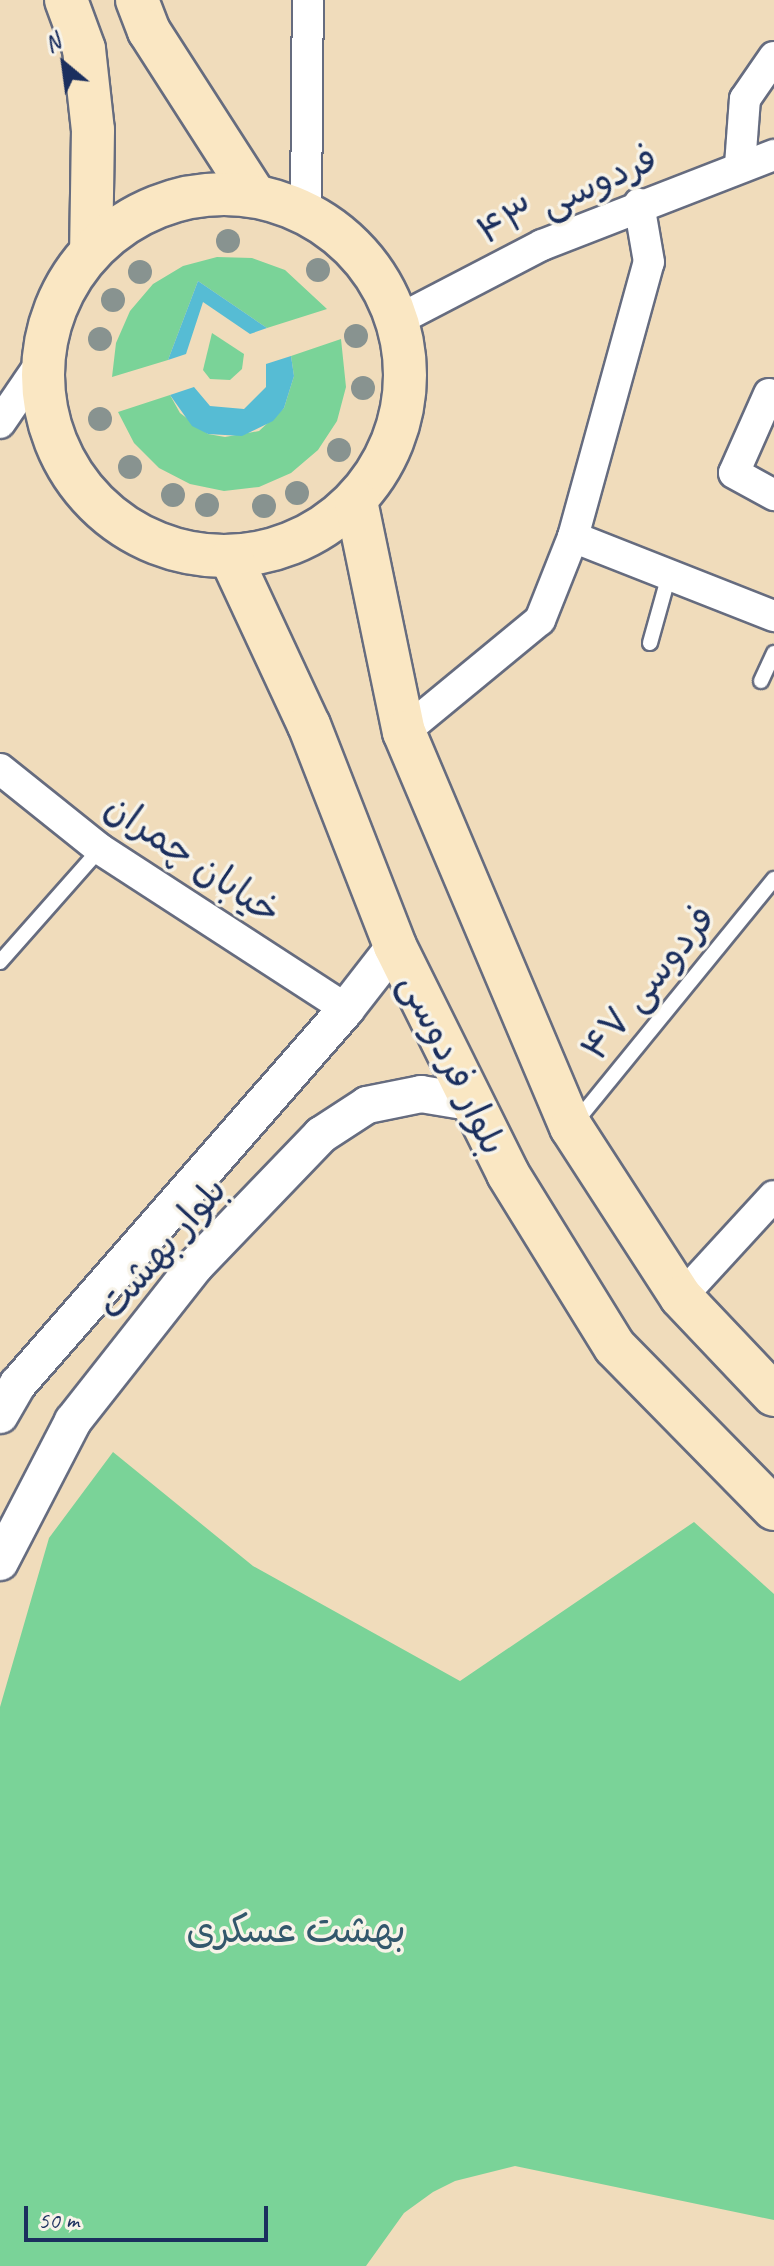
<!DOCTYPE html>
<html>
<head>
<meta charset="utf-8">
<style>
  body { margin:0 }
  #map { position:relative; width:774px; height:2266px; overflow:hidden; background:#f0dcbb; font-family:Caveat,"Playpen Sans Arabic",sans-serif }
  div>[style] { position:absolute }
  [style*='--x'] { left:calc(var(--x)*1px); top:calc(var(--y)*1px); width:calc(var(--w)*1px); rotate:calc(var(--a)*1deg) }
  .green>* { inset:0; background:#7ad398 }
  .water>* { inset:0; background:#56bcd4 }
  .roads { filter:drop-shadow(2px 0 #666c7f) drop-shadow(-2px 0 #666c7f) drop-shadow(0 2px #666c7f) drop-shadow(0 -2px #666c7f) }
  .service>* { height:14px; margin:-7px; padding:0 7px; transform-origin:7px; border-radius:7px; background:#fff }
  .minor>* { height:30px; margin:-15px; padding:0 15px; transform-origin:15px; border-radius:15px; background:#fff }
  .tertiary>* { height:36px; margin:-18px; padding:0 18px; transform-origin:18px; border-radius:18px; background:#fff }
  .secondary>* { height:42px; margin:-21px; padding:0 21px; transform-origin:21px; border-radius:21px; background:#fae7c3 }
  .secondary>.ring { margin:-21px; padding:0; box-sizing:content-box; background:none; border:42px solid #fae7c3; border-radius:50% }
  .trees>* { width:24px; height:24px; margin:-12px; border-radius:50%; background:#889390 }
  span { translate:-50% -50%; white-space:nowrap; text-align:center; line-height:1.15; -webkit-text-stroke:7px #f7f3e8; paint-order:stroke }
  .street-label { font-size:38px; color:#1b2f5e }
  .park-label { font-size:38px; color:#33586c }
  .north { position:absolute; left:24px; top:24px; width:80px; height:80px; -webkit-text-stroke:6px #f7f3e8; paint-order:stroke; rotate:331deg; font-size:22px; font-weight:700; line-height:32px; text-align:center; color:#1b2f5e }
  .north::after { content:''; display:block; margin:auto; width:28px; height:36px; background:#1b2f5e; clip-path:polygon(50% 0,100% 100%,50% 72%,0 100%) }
  .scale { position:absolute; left:24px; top:2206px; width:244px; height:36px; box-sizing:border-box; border:4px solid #1b2f5e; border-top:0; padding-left:10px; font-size:24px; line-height:28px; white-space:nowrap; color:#1b2f5e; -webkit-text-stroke:6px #f7f3e8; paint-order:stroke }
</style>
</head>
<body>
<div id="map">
  <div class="green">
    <div style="clip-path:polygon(217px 257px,252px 258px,285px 270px,327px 309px,267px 328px,198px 281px,168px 360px,112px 377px,116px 343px,130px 311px,153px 284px,183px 266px)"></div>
    <div style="clip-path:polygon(212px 333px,244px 354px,242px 369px,230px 380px,210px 379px,203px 370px)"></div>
    <div style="clip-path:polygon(341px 339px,346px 387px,337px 421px,318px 450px,291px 473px,259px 487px,224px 491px,190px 484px,159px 468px,134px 443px,118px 412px,170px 395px,180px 413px,208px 434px,225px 437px,259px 431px,284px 408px,294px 376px,291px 356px)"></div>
    <div style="clip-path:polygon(113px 1452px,253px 1566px,460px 1681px,694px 1522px,774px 1594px,774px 2220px,515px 2166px,455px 2181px,433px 2192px,404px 2213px,366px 2266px,0 2266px,0 1707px,49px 1538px)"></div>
  </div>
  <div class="water">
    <div style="clip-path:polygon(198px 281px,267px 328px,250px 334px,203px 302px,186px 354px,168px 360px)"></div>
    <div style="clip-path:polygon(291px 356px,294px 376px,284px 408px,273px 421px,242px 436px,208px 434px,192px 426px,170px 395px,194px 387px,210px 406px,244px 409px,266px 387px,266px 364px)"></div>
  </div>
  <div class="roads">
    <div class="service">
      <div style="--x:650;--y:643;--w:71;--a:-74.4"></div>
      <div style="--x:761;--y:681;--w:31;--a:-65"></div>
      <div style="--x:0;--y:962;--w:151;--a:-48.5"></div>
      <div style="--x:575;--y:1123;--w:315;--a:-50.8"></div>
    </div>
    <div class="minor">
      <div style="--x:740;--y:165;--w:66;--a:-85.7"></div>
      <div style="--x:745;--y:99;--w:51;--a:-55.4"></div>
      <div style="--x:306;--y:212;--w:212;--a:-89.5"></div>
      <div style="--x:398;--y:320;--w:162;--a:-27.5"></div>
      <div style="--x:542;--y:245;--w:249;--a:-21.2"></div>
      <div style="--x:769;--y:394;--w:86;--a:113.9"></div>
      <div style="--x:734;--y:473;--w:46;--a:28.8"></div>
      <div style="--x:0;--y:423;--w:73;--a:-55.7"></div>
      <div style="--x:573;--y:537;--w:216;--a:21.5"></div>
      <div style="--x:404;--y:732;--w:176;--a:-39.5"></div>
      <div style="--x:540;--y:620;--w:89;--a:-68.3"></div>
      <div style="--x:573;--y:537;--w:285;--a:-74.6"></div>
      <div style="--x:649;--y:262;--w:59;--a:-99.8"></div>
      <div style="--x:0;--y:769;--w:128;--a:38.7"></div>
      <div style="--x:100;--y:849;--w:293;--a:33"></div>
      <div style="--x:681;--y:1297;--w:137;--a:-47.4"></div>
    </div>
    <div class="tertiary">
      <div style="--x:0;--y:1415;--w:36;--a:-60"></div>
      <div style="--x:18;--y:1384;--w:498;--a:-48.8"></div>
      <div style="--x:346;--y:1009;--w:80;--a:-52.1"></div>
      <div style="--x:0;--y:1562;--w:159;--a:-62.6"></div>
      <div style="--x:73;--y:1421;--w:197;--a:-51.8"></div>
      <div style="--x:195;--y:1266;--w:182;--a:-46.1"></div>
      <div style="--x:321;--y:1135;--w:55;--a:-33.1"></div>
      <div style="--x:367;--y:1105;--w:55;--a:-11.5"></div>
      <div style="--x:421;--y:1094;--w:49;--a:9.5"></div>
    </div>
    <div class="secondary">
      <div style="--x:66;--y:0;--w:52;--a:69.8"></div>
      <div style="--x:84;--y:49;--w:81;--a:83.7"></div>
      <div style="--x:93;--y:130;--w:121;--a:90.9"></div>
      <div style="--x:137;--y:0;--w:33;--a:69"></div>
      <div style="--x:149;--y:31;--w:196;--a:57.3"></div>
      <div class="ring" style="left:43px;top:194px;width:320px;height:320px"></div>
      <div style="--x:356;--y:501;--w:236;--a:78.3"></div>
      <div style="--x:404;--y:732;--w:429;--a:67.1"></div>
      <div style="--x:571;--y:1127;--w:202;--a:57.1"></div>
      <div style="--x:681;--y:1297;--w:135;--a:46.5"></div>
      <div style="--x:231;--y:558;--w:184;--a:65"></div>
      <div style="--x:309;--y:725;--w:237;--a:68.7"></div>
      <div style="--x:395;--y:946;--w:254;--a:63.6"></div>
      <div style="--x:508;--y:1174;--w:203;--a:58.3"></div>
      <div style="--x:615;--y:1347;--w:227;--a:45.5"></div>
    </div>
  </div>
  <div class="trees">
    <div style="left:228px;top:241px"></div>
    <div style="left:318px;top:270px"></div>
    <div style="left:140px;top:272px"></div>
    <div style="left:113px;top:300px"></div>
    <div style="left:356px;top:336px"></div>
    <div style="left:100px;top:339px"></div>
    <div style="left:363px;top:388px"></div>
    <div style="left:100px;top:419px"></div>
    <div style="left:339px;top:450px"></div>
    <div style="left:130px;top:467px"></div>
    <div style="left:297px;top:493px"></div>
    <div style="left:173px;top:495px"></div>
    <div style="left:207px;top:505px"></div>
    <div style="left:264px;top:506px"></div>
  </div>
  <div class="street-label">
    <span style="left:567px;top:195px;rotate:-24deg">فردوسی ۴۳</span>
    <span style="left:193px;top:859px;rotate:34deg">خیابان چمران</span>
    <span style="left:648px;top:983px;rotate:-51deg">فردوسی ۴۷</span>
    <span style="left:453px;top:1064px;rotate:64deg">بلوار فردوسی</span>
    <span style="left:162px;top:1248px;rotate:-49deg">بلوار بهشت</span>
  </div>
  <div class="park-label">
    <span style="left:296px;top:1930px">بهشت عسکری</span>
  </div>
  <div class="north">N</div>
  <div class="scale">50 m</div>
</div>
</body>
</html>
